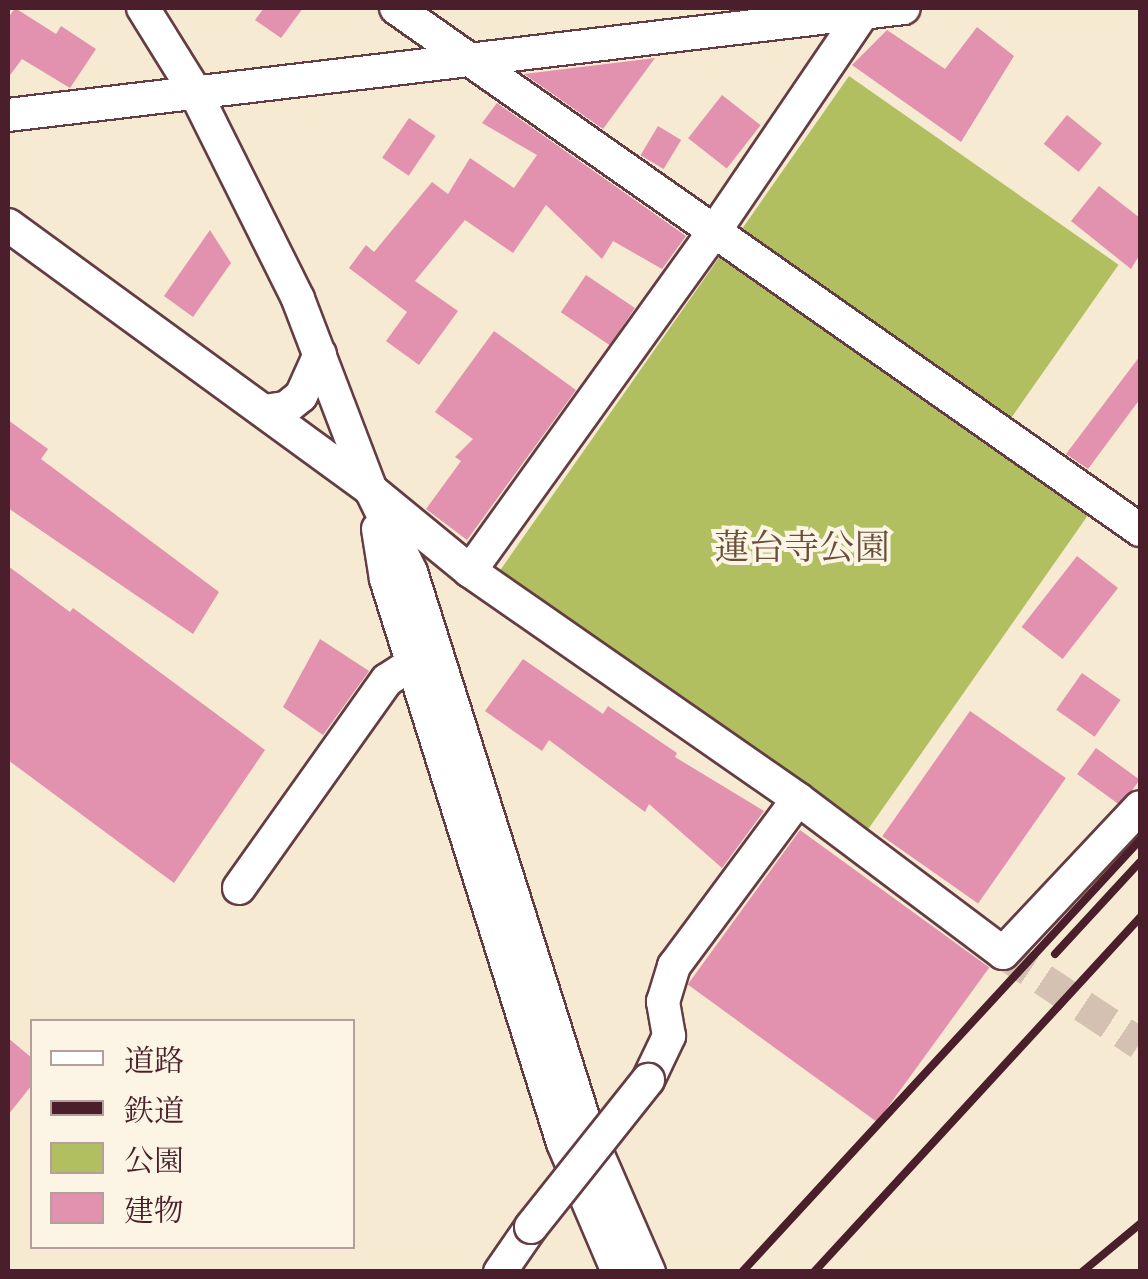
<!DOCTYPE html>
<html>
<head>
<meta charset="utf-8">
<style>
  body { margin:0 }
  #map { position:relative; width:1148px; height:1279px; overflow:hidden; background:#f7ead3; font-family:"EB Garamond","Noto Serif JP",serif }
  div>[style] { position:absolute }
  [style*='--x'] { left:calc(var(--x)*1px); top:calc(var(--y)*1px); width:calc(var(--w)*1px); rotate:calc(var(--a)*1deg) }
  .green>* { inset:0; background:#b1bf61; transform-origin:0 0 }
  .building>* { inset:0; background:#e292ae; transform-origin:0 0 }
  .minor-tunnel>* { height:32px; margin-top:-16px; transform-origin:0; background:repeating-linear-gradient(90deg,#d4c1b1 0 32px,transparent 0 48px) }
  .roads { filter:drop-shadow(2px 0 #643d44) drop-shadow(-2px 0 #643d44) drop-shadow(0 2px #643d44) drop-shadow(0 -2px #643d44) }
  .minor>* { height:32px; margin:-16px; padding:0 16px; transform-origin:16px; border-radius:16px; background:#fff }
  .rail>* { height:8px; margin:-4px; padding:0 4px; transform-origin:4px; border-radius:4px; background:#4a1f2b }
  .bridges { filter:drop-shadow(2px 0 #643d44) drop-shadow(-2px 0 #643d44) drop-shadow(0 2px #643d44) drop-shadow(0 -2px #643d44) }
  .minor-bridge>* { height:32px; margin:-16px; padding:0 16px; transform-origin:16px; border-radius:16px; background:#fff }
  span { translate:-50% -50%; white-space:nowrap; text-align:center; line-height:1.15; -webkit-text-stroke:8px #fcf5e5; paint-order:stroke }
  .park-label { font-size:35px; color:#694f3b }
  .frame { position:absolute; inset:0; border:10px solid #4a1f2b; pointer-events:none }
  .legend { position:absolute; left:30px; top:1019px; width:325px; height:230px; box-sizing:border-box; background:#fcf5e5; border:2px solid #b59f9b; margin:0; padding:12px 18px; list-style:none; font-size:30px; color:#4a1f2b }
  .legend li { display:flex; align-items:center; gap:20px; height:50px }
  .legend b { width:50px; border:2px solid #b59f9b }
</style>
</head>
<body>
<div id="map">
  <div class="green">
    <div style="left:849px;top:76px;width:329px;height:190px;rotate:35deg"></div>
    <div style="left:723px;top:252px;width:450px;height:390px;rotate:35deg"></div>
  </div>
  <div class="building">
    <div style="clip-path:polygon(15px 8px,56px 34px,61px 26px,96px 49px,70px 88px,22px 59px,8px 78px,8px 18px)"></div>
    <div style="clip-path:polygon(264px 8px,303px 8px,281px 38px,255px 20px)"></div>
    <div style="clip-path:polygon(977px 27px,1014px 56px,961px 142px,852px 65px,887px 30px,945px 69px)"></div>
    <div style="clip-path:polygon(655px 58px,603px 129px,524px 74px)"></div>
    <div style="left:722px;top:95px;width:49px;height:55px;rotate:38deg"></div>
    <div style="clip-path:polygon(497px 103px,686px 236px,662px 269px,613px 241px,602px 259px,546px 205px,513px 253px,465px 220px,415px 281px,458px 311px,419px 365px,386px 341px,407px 312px,349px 268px,366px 245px,374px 252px,432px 182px,448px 194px,470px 158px,514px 188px,537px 155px,482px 123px)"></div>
    <div style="left:1067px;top:115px;width:45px;height:37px;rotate:39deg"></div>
    <div style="left:409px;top:118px;width:32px;height:48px;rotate:34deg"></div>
    <div style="left:658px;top:126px;width:27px;height:34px;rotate:31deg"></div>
    <div style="clip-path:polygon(1099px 186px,1140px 218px,1140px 254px,1131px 269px,1071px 221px)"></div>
    <div style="clip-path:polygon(210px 230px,231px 263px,193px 317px,164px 296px)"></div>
    <div style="left:586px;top:275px;width:59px;height:45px;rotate:34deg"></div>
    <div style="clip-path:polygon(494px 331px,576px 390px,467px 540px,426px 509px,461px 461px,455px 457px,473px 439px,435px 412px)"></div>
    <div style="clip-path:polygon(1140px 356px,1140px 399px,1088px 469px,1066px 454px)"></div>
    <div style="clip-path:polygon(8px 420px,48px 449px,41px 459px,219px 592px,193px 634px,8px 508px)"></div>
    <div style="left:1077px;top:556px;width:52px;height:90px;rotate:38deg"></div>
    <div style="clip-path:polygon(8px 566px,70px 612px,73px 608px,265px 750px,174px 883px,8px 760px)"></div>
    <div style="clip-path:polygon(320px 639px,369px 671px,323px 735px,283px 707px)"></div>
    <div style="clip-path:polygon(523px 659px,603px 714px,608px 706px,677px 753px,675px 757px,764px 811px,722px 868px,649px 804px,645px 812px,549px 740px,542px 751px,485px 711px)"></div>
    <div style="left:1082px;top:673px;width:47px;height:45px;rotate:35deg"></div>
    <div style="left:970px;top:711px;width:117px;height:153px;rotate:35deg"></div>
    <div style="left:1096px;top:748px;width:54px;height:32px;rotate:36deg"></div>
    <div style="left:800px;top:830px;width:234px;height:191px;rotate:36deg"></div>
    <div style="clip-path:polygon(8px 1038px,32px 1058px,32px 1085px,8px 1115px)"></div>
  </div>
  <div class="minor-tunnel">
    <div style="--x:1003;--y:953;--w:164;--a:33.6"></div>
  </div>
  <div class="roads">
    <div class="minor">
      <div style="--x:143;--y:8;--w:97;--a:58.1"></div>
      <div style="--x:194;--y:90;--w:233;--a:63.5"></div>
      <div style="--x:298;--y:299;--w:204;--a:69.1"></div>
      <div style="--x:371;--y:490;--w:91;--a:64"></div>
      <div style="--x:411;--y:572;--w:585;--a:72.49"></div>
      <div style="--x:587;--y:1130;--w:155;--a:66.4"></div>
      <div style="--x:396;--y:8;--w:909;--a:35.05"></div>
      <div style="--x:8;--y:115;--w:902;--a:-6.81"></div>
      <div style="--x:8;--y:225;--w:449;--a:36.1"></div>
      <div style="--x:371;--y:490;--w:128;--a:39.3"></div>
      <div style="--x:470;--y:571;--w:399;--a:34.8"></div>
      <div style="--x:798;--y:799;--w:256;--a:36.9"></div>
      <div style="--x:1003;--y:953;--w:200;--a:-46.8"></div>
      <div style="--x:264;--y:411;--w:22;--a:-8"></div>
      <div style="--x:286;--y:408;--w:19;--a:-39"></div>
      <div style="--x:301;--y:396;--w:46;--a:-65.7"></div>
      <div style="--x:378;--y:529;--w:51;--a:80.9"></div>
      <div style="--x:386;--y:579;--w:591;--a:72.58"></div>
      <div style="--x:563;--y:1143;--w:140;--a:66.9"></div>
      <div style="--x:470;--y:571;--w:421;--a:-54.3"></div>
      <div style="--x:716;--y:229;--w:261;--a:-55.8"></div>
      <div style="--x:239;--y:888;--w:255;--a:-54.6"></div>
      <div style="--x:387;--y:680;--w:30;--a:-33"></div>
      <div style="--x:648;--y:1080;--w:49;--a:-64.5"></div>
      <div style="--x:669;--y:1036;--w:35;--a:-100"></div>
      <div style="--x:663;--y:1002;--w:38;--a:-73"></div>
      <div style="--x:674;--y:966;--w:208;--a:-53.4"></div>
      <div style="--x:500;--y:1272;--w:55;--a:-55.4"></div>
    </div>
  </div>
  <div class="rail">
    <div style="--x:1055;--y:954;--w:125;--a:-47.3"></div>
    <div style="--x:742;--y:1272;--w:587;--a:-47.35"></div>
    <div style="--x:814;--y:1272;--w:482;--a:-47.4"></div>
    <div style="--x:1082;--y:1272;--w:75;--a:-39.6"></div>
  </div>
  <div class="bridges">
    <div class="minor-bridge">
      <div style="--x:531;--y:1227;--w:188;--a:-51.5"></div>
    </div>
  </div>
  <div class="park-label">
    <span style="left:802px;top:547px">蓮台寺公園</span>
  </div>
  <div class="frame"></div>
  <ul class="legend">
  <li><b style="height:12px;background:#fff"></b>道路</li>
  <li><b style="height:12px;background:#4a1f2b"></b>鉄道</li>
  <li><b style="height:28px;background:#b1bf61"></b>公園</li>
  <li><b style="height:28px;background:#e292ae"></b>建物</li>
  </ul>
</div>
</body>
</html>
